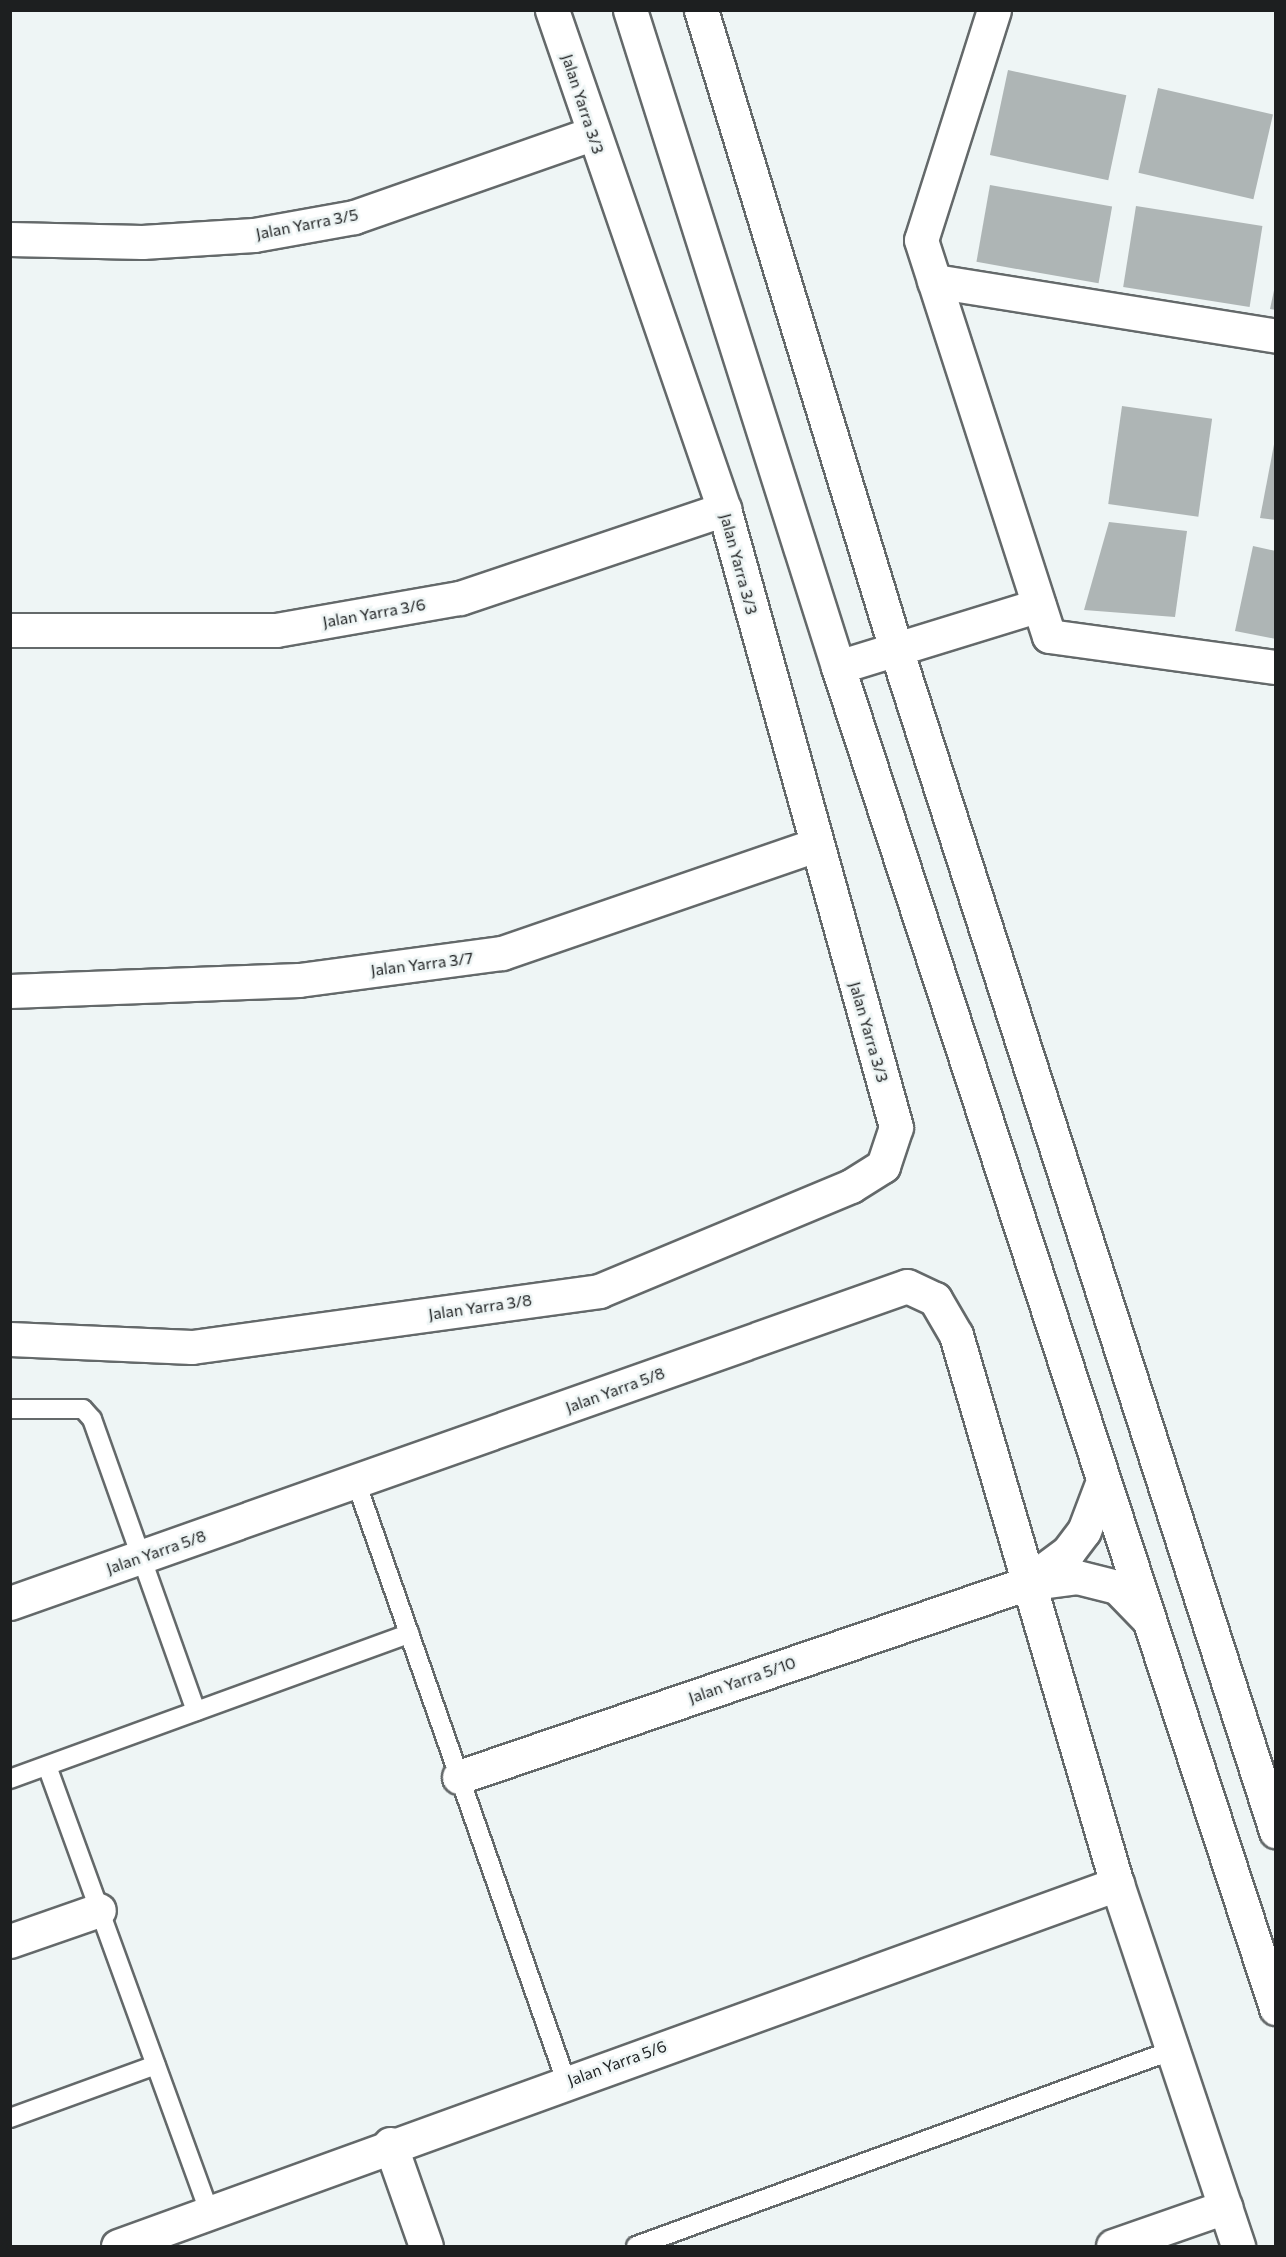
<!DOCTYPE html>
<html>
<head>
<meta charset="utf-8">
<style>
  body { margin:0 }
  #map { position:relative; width:1286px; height:2257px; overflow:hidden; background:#eef5f5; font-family:Commissioner,sans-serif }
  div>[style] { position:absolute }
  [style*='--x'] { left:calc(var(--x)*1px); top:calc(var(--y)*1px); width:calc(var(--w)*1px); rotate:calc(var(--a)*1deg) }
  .building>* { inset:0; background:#aeb5b5; transform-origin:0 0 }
  .roads { filter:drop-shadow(2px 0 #64696a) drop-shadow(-2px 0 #64696a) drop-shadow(0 2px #64696a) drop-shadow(0 -2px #64696a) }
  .service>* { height:18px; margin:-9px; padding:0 9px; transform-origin:9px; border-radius:9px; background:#fff }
  .minor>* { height:33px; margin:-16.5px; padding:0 16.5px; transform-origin:16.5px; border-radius:16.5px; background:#fff }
  .tertiary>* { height:33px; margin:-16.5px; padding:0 16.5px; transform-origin:16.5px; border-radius:16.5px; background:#fff }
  span { translate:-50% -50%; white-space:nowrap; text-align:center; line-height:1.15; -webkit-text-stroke:5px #eef5f5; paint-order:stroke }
  .street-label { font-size:16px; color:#1d1f20 }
  .frame { position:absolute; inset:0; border:12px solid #1d1f20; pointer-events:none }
</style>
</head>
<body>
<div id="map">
  <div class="building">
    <div style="left:1008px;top:70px;width:121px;height:87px;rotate:12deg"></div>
    <div style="left:1158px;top:88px;width:118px;height:87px;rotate:13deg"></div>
    <div style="left:990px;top:185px;width:124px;height:78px;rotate:10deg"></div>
    <div style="left:1136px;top:206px;width:128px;height:82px;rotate:9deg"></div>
    <div style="clip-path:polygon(1276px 281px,1276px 310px,1270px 309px)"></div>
    <div style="left:1122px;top:406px;width:91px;height:99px;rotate:8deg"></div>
    <div style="clip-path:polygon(1276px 434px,1276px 520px,1260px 518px)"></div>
    <div style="clip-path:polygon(1109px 522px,1187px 531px,1175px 617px,1084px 610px)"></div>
    <div style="clip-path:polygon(1253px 546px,1276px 551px,1276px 639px,1235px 631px)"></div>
  </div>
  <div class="roads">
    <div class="service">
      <div style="--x:10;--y:1409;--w:73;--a:0"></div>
      <div style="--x:83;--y:1409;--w:13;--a:48"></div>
      <div style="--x:92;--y:1419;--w:310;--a:70.4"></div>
      <div style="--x:356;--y:1482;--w:635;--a:70.68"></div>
      <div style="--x:47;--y:1766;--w:475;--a:70"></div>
      <div style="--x:10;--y:1779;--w:425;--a:-20"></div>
      <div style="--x:10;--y:2118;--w:155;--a:-20"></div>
      <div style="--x:636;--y:2246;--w:572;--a:-20.05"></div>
    </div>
    <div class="minor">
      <div style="--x:994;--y:10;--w:241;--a:107.6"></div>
      <div style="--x:921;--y:240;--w:416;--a:72.1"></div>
      <div style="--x:1049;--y:636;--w:229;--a:7.8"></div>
      <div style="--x:10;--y:239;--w:132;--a:1.3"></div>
      <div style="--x:142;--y:242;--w:112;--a:-3.6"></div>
      <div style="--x:254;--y:235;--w:102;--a:-10.2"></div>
      <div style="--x:354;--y:217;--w:251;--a:-19.3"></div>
      <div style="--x:934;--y:281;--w:346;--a:9.1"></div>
      <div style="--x:10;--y:630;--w:266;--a:0"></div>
      <div style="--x:276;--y:630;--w:187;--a:-9.9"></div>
      <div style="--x:460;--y:598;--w:279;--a:-18.6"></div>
      <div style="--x:838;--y:667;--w:210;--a:-17.1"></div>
      <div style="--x:10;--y:991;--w:289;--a:-2.2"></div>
      <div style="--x:299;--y:980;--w:205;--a:-7.6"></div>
      <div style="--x:502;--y:953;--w:331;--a:-19"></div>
      <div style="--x:10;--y:1339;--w:182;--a:2.5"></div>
      <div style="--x:192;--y:1347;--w:411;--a:-7.8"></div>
      <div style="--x:599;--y:1291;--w:273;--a:-22.6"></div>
      <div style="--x:851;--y:1186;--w:38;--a:-32"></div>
      <div style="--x:883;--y:1166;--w:41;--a:-71.6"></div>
      <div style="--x:896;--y:1127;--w:641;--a:-105.55"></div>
      <div style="--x:724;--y:509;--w:528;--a:-109.02"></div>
      <div style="--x:1029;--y:1581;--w:49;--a:-36.6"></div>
      <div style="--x:1068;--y:1552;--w:26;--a:-53"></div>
      <div style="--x:1084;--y:1531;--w:53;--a:-69.2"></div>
      <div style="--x:10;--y:1603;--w:951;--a:-19.46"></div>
      <div style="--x:907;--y:1286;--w:31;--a:25"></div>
      <div style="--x:935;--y:1299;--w:42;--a:59.7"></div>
      <div style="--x:956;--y:1335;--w:572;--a:73.66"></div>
      <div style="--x:1117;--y:1884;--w:382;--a:71.5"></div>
      <div style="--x:459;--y:1777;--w:598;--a:-18.83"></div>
      <div style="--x:1025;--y:1584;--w:52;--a:-7.7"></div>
      <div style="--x:1077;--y:1577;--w:41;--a:14"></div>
      <div style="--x:1117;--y:1587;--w:46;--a:45.9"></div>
      <div style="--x:10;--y:1941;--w:94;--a:-19.2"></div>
      <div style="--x:390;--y:2144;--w:108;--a:70.6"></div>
      <div style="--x:118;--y:2246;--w:1063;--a:-19.92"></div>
      <div style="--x:1113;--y:2246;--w:119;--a:-19.2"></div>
    </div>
    <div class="tertiary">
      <div style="--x:630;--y:10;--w:689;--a:72.43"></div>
      <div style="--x:838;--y:667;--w:1411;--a:71.91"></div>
      <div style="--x:701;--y:10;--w:668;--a:73.03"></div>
      <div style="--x:896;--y:649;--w:1242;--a:72.18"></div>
    </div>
  </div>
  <div class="street-label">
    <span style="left:583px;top:104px;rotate:72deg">Jalan Yarra 3/3</span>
    <span style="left:307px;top:224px;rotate:-11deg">Jalan Yarra 3/5</span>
    <span style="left:739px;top:564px;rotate:75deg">Jalan Yarra 3/3</span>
    <span style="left:374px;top:613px;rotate:-10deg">Jalan Yarra 3/6</span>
    <span style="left:422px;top:964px;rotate:-7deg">Jalan Yarra 3/7</span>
    <span style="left:869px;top:1032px;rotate:74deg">Jalan Yarra 3/3</span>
    <span style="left:480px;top:1307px;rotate:-8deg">Jalan Yarra 3/8</span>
    <span style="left:615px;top:1390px;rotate:-20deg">Jalan Yarra 5/8</span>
    <span style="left:156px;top:1552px;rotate:-19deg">Jalan Yarra 5/8</span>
    <span style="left:742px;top:1680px;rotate:-19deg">Jalan Yarra 5/10</span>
    <span style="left:617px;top:2063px;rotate:-20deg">Jalan Yarra 5/6</span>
  </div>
  <div class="frame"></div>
</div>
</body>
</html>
